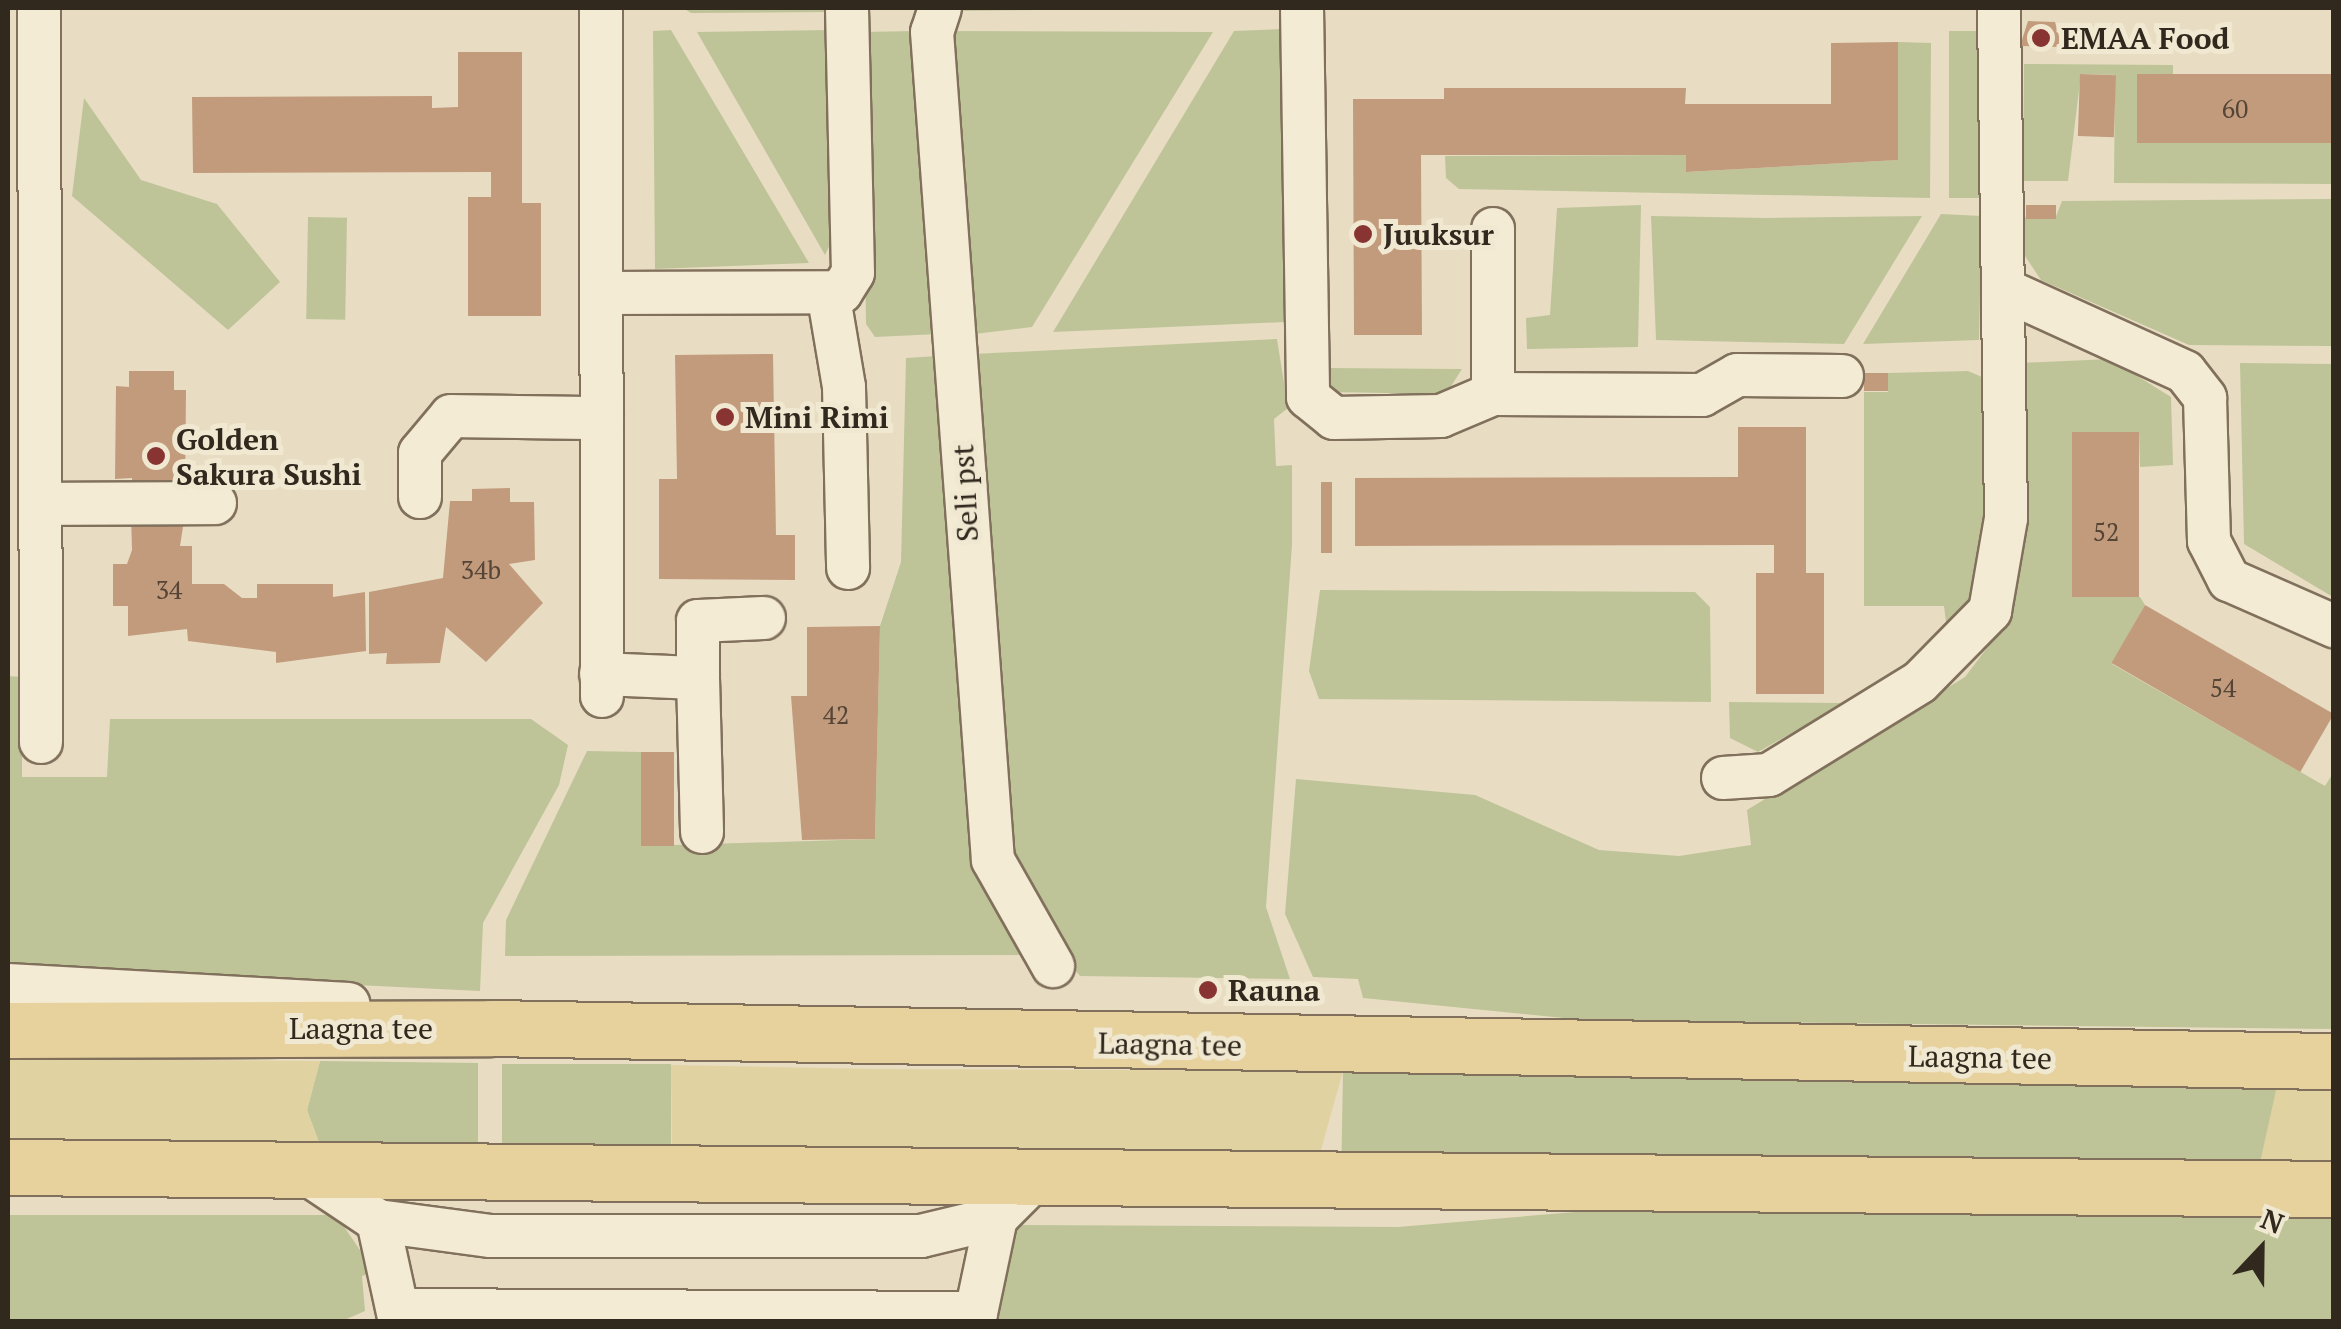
<!DOCTYPE html>
<html>
<head>
<meta charset="utf-8">
<style>
  body { margin:0 }
  #map { position:relative; width:2341px; height:1329px; overflow:hidden; background:#e8ddc3; font-family:"PT Serif",serif }
  div>[style] { position:absolute }
  [style*='--x'] { left:calc(var(--x)*1px); top:calc(var(--y)*1px); width:calc(var(--w)*1px); rotate:calc(var(--a)*1deg) }
  .green>* { inset:0; background:#bec498; transform-origin:0 0 }
  .sand>* { inset:0; background:#e1d2a2 }
  .building>* { inset:0; background:#c29b7d; transform-origin:0 0 }
  .roads { filter:drop-shadow(2px 0 #80705c) drop-shadow(-2px 0 #80705c) drop-shadow(0 2px #80705c) drop-shadow(0 -2px #80705c) }
  .minor>* { height:42px; margin:-21px; padding:0 21px; transform-origin:21px; border-radius:21px; background:#f4ebd4 }
  .major>* { height:55px; margin:-27.5px; padding:0 27.5px; transform-origin:27.5px; border-radius:27.5px; background:#e7d29e }
  .dots>* { width:28px; height:28px; translate:-50% -50%; box-sizing:border-box; border:5px solid #f0e8d1; border-radius:50% }
  span { translate:-50% -50%; white-space:nowrap; text-align:center; line-height:1.15; -webkit-text-stroke:10px #f0e8d1; paint-order:stroke }
  .number-label { font-size:25px; color:#554536 }
  .number-label span { -webkit-text-stroke-width:0 }
  .poi-label { font-size:30px; color:#31281e; font-weight:700 }
  .left { translate:0 -50%; text-align:left }
  .street-label { font-size:30px; color:#31281e }
  .frame { position:absolute; inset:0; border:10px solid #31281e; pointer-events:none }
  .north { position:absolute; left:2211px; top:1199px; width:100px; height:100px; -webkit-text-stroke:8px #f0e8d1; paint-order:stroke; rotate:22deg; font-size:28px; font-weight:700; line-height:40px; text-align:center; color:#31281e }
  .north::after { content:''; display:block; margin:auto; width:35px; height:45px; background:#31281e; clip-path:polygon(50% 0,100% 100%,50% 72%,0 100%) }
</style>
</head>
<body>
<div id="map">
  <div class="green">
    <div style="clip-path:polygon(683px 8px,830px 8px,830px 12px,691px 13px)"></div>
    <div style="clip-path:polygon(950px 8px,1222px 8px,951px 11px)"></div>
    <div style="clip-path:polygon(1282px 29px,1285px 322px,1053px 332px,1234px 31px)"></div>
    <div style="clip-path:polygon(671px 30px,809px 263px,655px 269px,653px 31px)"></div>
    <div style="clip-path:polygon(832px 30px,837px 230px,825px 255px,697px 32px)"></div>
    <div style="clip-path:polygon(916px 31px,939px 334px,875px 337px,866px 324px,863px 32px)"></div>
    <div style="clip-path:polygon(944px 31px,1213px 32px,1032px 327px,966px 335px)"></div>
    <div style="left:1949px;top:31px;width:32px;height:167px"></div>
    <div style="clip-path:polygon(1898px 42px,1931px 43px,1930px 198px,1459px 189px,1446px 178px,1445px 156px,1686px 155px,1687px 172px,1898px 160px)"></div>
    <div style="clip-path:polygon(2024px 64px,2173px 65px,2173px 75px,2137px 75px,2137px 143px,2333px 143px,2333px 184px,2114px 183px,2115px 75px,2081px 74px,2068px 181px,2023px 181px)"></div>
    <div style="clip-path:polygon(84px 98px,141px 180px,217px 204px,280px 282px,228px 330px,72px 196px)"></div>
    <div style="clip-path:polygon(2333px 199px,2333px 346px,2189px 345px,2041px 280px,2021px 250px,2022px 205px,2026px 219px,2055px 219px,2062px 201px)"></div>
    <div style="clip-path:polygon(1641px 205px,1638px 347px,1527px 349px,1526px 318px,1550px 315px,1557px 208px)"></div>
    <div style="clip-path:polygon(1941px 214px,1982px 216px,1979px 340px,1863px 344px)"></div>
    <div style="clip-path:polygon(1651px 216px,1767px 218px,1922px 216px,1844px 344px,1656px 340px)"></div>
    <div style="left:308px;top:217px;width:39px;height:102px;rotate:1deg"></div>
    <div style="clip-path:polygon(1277px 339px,1288px 408px,1274px 419px,1276px 466px,1292px 465px,1292px 545px,1266px 907px,1290px 979px,1080px 976px,1010px 891px,973px 354px)"></div>
    <div style="clip-path:polygon(938px 356px,971px 788px,1037px 955px,505px 956px,506px 920px,587px 751px,641px 752px,642px 846px,875px 839px,880px 626px,901px 562px,906px 358px)"></div>
    <div style="clip-path:polygon(2110px 359px,2171px 397px,2173px 465px,2140px 467px,2139px 432px,2072px 433px,2073px 597px,2140px 597px,2145px 605px,2112px 664px,2325px 786px,2333px 773px,2333px 1029px,1584px 1020px,1363px 998px,1358px 979px,1313px 977px,1285px 914px,1296px 779px,1475px 795px,1599px 850px,1679px 856px,1751px 845px,1747px 810px,1965px 677px,1996px 636px,2009px 599px,2018px 363px)"></div>
    <div style="clip-path:polygon(2240px 363px,2333px 364px,2333px 597px,2244px 544px)"></div>
    <div style="clip-path:polygon(1326px 368px,1462px 369px,1446px 394px,1327px 392px)"></div>
    <div style="clip-path:polygon(1968px 371px,1982px 377px,1985px 559px,1970px 611px,1948px 638px,1944px 606px,1864px 606px,1864px 392px,1888px 392px,1888px 373px)"></div>
    <div style="clip-path:polygon(1320px 590px,1695px 592px,1710px 607px,1711px 702px,1319px 699px,1309px 671px)"></div>
    <div style="clip-path:polygon(8px 676px,22px 677px,22px 777px,107px 777px,110px 719px,531px 719px,568px 745px,559px 785px,483px 923px,480px 991px,8px 968px)"></div>
    <div style="clip-path:polygon(1729px 702px,1845px 703px,1758px 752px,1730px 738px)"></div>
    <div style="clip-path:polygon(320px 1061px,478px 1063px,478px 1149px,321px 1148px,307px 1110px)"></div>
    <div style="left:502px;top:1064px;width:169px;height:85px"></div>
    <div style="left:1343px;top:1071px;width:934px;height:89px;rotate:1deg"></div>
    <div style="clip-path:polygon(1587px 1211px,2333px 1217px,2333px 1321px,997px 1322px,1008px 1242px,1021px 1225px,1398px 1227px)"></div>
    <div style="clip-path:polygon(8px 1215px,336px 1215px,375px 1272px,362px 1276px,365px 1311px,342px 1321px,8px 1321px)"></div>
  </div>
  <div class="sand">
    <div style="clip-path:polygon(8px 1059px,320px 1061px,307px 1110px,321px 1148px,8px 1146px)"></div>
    <div style="clip-path:polygon(671px 1065px,875px 1069px,1343px 1071px,1319px 1157px,672px 1151px)"></div>
    <div style="clip-path:polygon(2277px 1086px,2333px 1086px,2333px 1167px,2259px 1167px)"></div>
  </div>
  <div class="building">
    <div style="clip-path:polygon(2028px 21px,2055px 22px,2062px 47px,2020px 46px)"></div>
    <div style="clip-path:polygon(1898px 42px,1898px 160px,1686px 172px,1686px 155px,1421px 155px,1422px 335px,1354px 335px,1353px 99px,1444px 99px,1444px 88px,1686px 88px,1685px 104px,1831px 104px,1831px 43px)"></div>
    <div style="clip-path:polygon(458px 52px,522px 52px,522px 203px,541px 203px,541px 316px,468px 316px,468px 197px,491px 197px,491px 172px,193px 173px,192px 97px,432px 96px,432px 108px,458px 107px)"></div>
    <div style="left:2080px;top:74px;width:36px;height:62px;rotate:2deg"></div>
    <div style="left:2334px;top:74px;width:69px;height:197px;rotate:90deg"></div>
    <div style="left:2026px;top:205px;width:30px;height:14px"></div>
    <div style="clip-path:polygon(773px 354px,776px 535px,795px 535px,795px 580px,659px 579px,659px 479px,677px 479px,675px 355px)"></div>
    <div style="clip-path:polygon(129px 371px,174px 371px,174px 390px,186px 390px,185px 494px,132px 493px,132px 478px,115px 479px,116px 386px,129px 387px)"></div>
    <div style="left:1864px;top:373px;width:24px;height:18px"></div>
    <div style="clip-path:polygon(1738px 427px,1806px 427px,1806px 573px,1824px 573px,1824px 694px,1756px 694px,1756px 573px,1774px 573px,1774px 545px,1355px 546px,1355px 478px,1738px 477px)"></div>
    <div style="left:2072px;top:432px;width:67px;height:165px"></div>
    <div style="left:1321px;top:482px;width:11px;height:71px"></div>
    <div style="clip-path:polygon(510px 488px,510px 502px,534px 502px,535px 560px,509px 564px,543px 603px,486px 662px,446px 627px,440px 663px,386px 664px,387px 653px,369px 654px,369px 592px,443px 578px,450px 501px,472px 501px,472px 489px)"></div>
    <div style="clip-path:polygon(185px 514px,180px 546px,192px 546px,192px 584px,224px 584px,242px 598px,257px 598px,257px 584px,333px 584px,333px 597px,365px 592px,366px 651px,276px 663px,276px 652px,188px 641px,187px 629px,128px 636px,128px 606px,113px 606px,113px 564px,127px 564px,132px 550px,131px 515px)"></div>
    <div style="left:2145px;top:605px;width:218px;height:67px;rotate:30deg"></div>
    <div style="clip-path:polygon(880px 626px,875px 839px,802px 840px,791px 696px,807px 696px,807px 627px)"></div>
    <div style="left:641px;top:752px;width:33px;height:94px"></div>
  </div>
  <div class="roads">
    <div class="minor">
      <div style="--x:39;--y:8;--w:734;--a:89.84"></div>
      <div style="--x:601;--y:8;--w:688;--a:89.92"></div>
      <div style="--x:940;--y:8;--w:25;--a:108"></div>
      <div style="--x:932;--y:32;--w:830;--a:85.79"></div>
      <div style="--x:993;--y:860;--w:122;--a:60.5"></div>
      <div style="--x:1302;--y:8;--w:389;--a:89.1"></div>
      <div style="--x:1308;--y:397;--w:33;--a:39"></div>
      <div style="--x:1334;--y:418;--w:107;--a:-1.1"></div>
      <div style="--x:1441;--y:416;--w:56;--a:-22.9"></div>
      <div style="--x:1493;--y:394;--w:209;--a:0.3"></div>
      <div style="--x:1702;--y:395;--w:40;--a:-29.7"></div>
      <div style="--x:1737;--y:375;--w:105;--a:0.5"></div>
      <div style="--x:2003;--y:289;--w:200;--a:24.5"></div>
      <div style="--x:2185;--y:372;--w:33;--a:52"></div>
      <div style="--x:2205;--y:398;--w:143;--a:88.4"></div>
      <div style="--x:2209;--y:541;--w:44;--a:62.9"></div>
      <div style="--x:2229;--y:580;--w:115;--a:23.7"></div>
      <div style="--x:602;--y:293;--w:239;--a:-0.2"></div>
      <div style="--x:841;--y:292;--w:22;--a:-58"></div>
      <div style="--x:853;--y:273;--w:265;--a:-91.3"></div>
      <div style="--x:829;--y:298;--w:90;--a:80.4"></div>
      <div style="--x:844;--y:387;--w:181;--a:88.7"></div>
      <div style="--x:1493;--y:394;--w:165;--a:-90"></div>
      <div style="--x:420;--y:497;--w:44;--a:-90"></div>
      <div style="--x:420;--y:453;--w:48;--a:-50"></div>
      <div style="--x:451;--y:416;--w:151;--a:0.8"></div>
      <div style="--x:40;--y:504;--w:175;--a:-0.3"></div>
      <div style="--x:601;--y:674;--w:97;--a:2.4"></div>
      <div style="--x:698;--y:678;--w:154;--a:88.5"></div>
      <div style="--x:698;--y:678;--w:57;--a:-90"></div>
      <div style="--x:698;--y:621;--w:66;--a:-2.6"></div>
      <div style="--x:1723;--y:778;--w:46;--a:-3.7"></div>
      <div style="--x:1769;--y:775;--w:177;--a:-31.6"></div>
      <div style="--x:1920;--y:682;--w:100;--a:-45.4"></div>
      <div style="--x:1990;--y:611;--w:94;--a:-80.2"></div>
      <div style="--x:2006;--y:518;--w:510;--a:-90.79"></div>
      <div style="--x:8;--y:985;--w:341;--a:3.2"></div>
      <div style="--x:300;--y:1169;--w:94;--a:33.7"></div>
      <div style="--x:378;--y:1221;--w:114;--a:7.6"></div>
      <div style="--x:491;--y:1236;--w:430;--a:0"></div>
      <div style="--x:921;--y:1236;--w:77;--a:-13.5"></div>
      <div style="--x:996;--y:1218;--w:59;--a:-45"></div>
      <div style="--x:378;--y:1221;--w:103;--a:77.7"></div>
      <div style="--x:398;--y:1310;--w:578;--a:0.3"></div>
      <div style="--x:976;--y:1313;--w:97;--a:-78.1"></div>
    </div>
    <div class="major">
      <div style="--x:8;--y:1030;--w:483;--a:-0.2"></div>
      <div style="--x:491;--y:1028;--w:1843;--a:1.03"></div>
      <div style="--x:8;--y:1167;--w:2326;--a:0.54"></div>
    </div>
  </div>
  <div class="dots">
    <div style="left:2041px;top:38px;background:#873433"></div>
    <div style="left:1363px;top:234px;background:#873433"></div>
    <div style="left:725px;top:417px;background:#873433"></div>
    <div style="left:156px;top:456px;background:#873433"></div>
    <div style="left:1208px;top:990px;background:#873433"></div>
  </div>
  <div class="number-label">
    <span style="left:2235px;top:109px">60</span>
    <span style="left:2106px;top:532px">52</span>
    <span style="left:481px;top:570px">34b</span>
    <span style="left:169px;top:590px">34</span>
    <span style="left:2223px;top:688px">54</span>
    <span style="left:836px;top:715px">42</span>
  </div>
  <div class="poi-label">
    <span class="left" style="left:2061px;top:38px">EMAA Food</span>
    <span class="left" style="left:1383px;top:234px">Juuksur</span>
    <span class="left" style="left:745px;top:417px">Mini Rimi</span>
    <span class="left" style="left:176px;top:456px">Golden<br>Sakura Sushi</span>
    <span class="left" style="left:1228px;top:990px">Rauna</span>
  </div>
  <div class="street-label">
    <span style="left:965px;top:493px;rotate:-93deg">Seli pst</span>
    <span style="left:361px;top:1028px">Laagna tee</span>
    <span style="left:1170px;top:1044px;rotate:1deg">Laagna tee</span>
    <span style="left:1980px;top:1057px;rotate:1deg">Laagna tee</span>
  </div>
  <div class="frame"></div>
  <div class="north">N</div>
</div>
</body>
</html>
